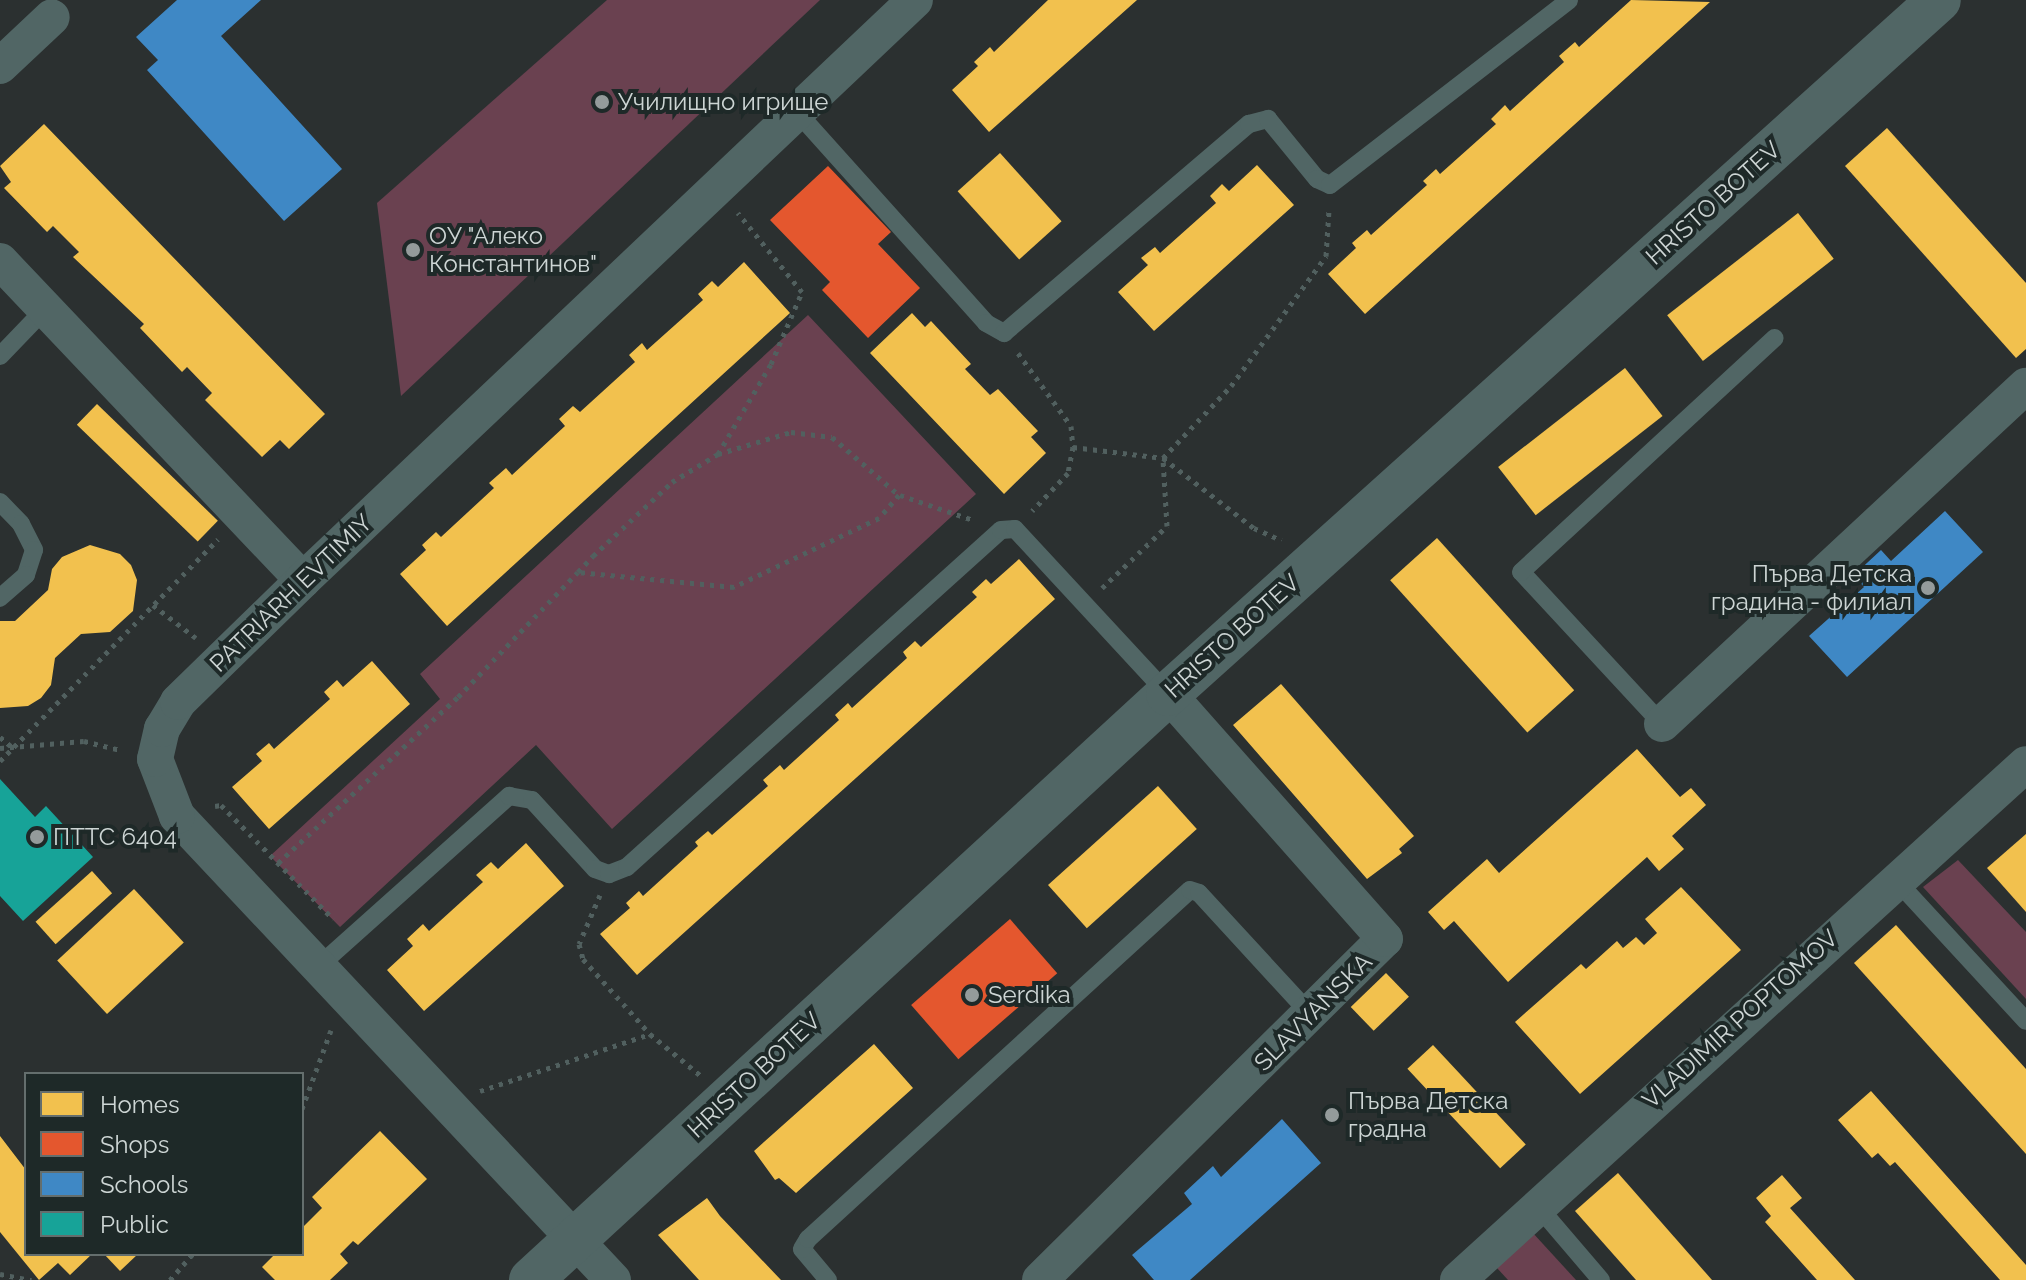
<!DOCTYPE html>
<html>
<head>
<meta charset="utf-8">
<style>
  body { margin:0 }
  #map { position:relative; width:2026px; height:1280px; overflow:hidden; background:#2b3030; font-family:Raleway,sans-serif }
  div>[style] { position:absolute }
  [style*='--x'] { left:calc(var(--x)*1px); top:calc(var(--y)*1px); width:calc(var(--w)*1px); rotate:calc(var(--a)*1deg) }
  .green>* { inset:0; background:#6a4150 }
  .homes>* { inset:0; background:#f2c14e; transform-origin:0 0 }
  .shops>* { inset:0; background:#e4572e; transform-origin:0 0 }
  .schools>* { inset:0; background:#3f88c5 }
  .public>* { inset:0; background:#17a398 }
  .path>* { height:5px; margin-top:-2.5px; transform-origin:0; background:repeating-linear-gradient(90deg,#51605f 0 4px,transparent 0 10px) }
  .service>* { height:18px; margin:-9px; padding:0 9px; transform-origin:9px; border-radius:9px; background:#516665 }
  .minor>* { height:36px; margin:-18px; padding:0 18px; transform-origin:18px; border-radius:18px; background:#516665 }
  .tertiary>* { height:44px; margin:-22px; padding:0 22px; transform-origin:22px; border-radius:22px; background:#516665 }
  .dots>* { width:22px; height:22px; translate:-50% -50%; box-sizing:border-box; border:4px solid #1e2928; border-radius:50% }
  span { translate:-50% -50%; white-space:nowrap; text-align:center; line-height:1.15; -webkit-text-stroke:8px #1e2928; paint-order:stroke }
  .poi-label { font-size:24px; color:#cdd5d4 }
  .left { translate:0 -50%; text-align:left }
  .right { translate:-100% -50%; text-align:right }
  .street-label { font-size:24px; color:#cdd5d4 }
  .legend { position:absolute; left:24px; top:1072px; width:280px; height:184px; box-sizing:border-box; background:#1e2928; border:2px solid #646e6d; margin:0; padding:10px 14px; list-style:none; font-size:24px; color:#cdd5d4 }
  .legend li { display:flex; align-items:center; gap:16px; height:40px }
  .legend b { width:40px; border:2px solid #646e6d }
</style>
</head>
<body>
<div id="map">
  <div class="green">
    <div style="clip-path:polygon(607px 0,820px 0,401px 396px,377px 203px)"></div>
    <div style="clip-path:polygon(808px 315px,976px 494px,612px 829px,536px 745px,340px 927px,270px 856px,440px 699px,420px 674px)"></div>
    <div style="clip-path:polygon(1958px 860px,2026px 932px,2026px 999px,1923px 887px)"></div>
    <div style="clip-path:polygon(1532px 1232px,1576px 1280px,1508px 1280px,1497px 1268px)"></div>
  </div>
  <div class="homes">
    <div style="clip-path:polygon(1048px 0,1137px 0,989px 132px,952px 90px,978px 66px,974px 62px,990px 47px,994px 52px)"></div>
    <div style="clip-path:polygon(1631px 0,1710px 2px,1365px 314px,1328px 274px,1356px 248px,1352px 243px,1367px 230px,1371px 235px,1427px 185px,1423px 181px,1436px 169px,1440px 174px,1496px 124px,1491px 119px,1505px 105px,1510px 111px,1564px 62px,1559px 56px,1575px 42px,1579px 47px)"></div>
    <div style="clip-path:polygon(44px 124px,325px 414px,289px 449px,280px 440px,262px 457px,205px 400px,212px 393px,187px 367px,182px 372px,140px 328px,144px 324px,73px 257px,79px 252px,53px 226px,47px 232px,4px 188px,11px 182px,0 166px)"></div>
    <div style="clip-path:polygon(1887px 128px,2026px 283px,2026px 349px,2016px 358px,1845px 166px)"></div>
    <div style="left:1000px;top:153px;width:92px;height:57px;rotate:48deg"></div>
    <div style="clip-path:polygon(1257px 165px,1294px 205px,1154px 331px,1118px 292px,1148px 265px,1141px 258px,1155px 247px,1160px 253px,1216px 203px,1210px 196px,1222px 184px,1229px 191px)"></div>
    <div style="left:1798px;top:213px;width:58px;height:166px;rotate:52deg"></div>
    <div style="clip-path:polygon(744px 262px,790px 313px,447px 626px,400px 574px,426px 550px,422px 545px,436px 532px,441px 537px,494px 488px,489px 483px,506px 468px,512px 475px,565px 426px,559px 419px,573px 406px,580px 412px,635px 362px,629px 355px,642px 343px,647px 350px,703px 300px,698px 294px,712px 281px,718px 287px)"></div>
    <div style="clip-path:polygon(912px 313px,925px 327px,931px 321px,971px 364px,965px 369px,990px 395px,998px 389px,1038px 431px,1031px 437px,1046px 453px,1004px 494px,870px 353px)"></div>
    <div style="left:1625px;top:368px;width:61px;height:161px;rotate:52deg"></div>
    <div style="left:97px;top:404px;width:168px;height:29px;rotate:44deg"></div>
    <div style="left:1437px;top:538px;width:205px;height:63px;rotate:48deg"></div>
    <div style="clip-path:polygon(90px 545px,120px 554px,131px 565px,137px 580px,133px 611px,110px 632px,81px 634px,55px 658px,51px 685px,41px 698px,28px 706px,0 708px,0 621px,15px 621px,48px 590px,52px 569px,62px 557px)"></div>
    <div style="clip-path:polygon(1019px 559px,1055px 599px,637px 975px,600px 934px,630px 908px,626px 903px,639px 891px,643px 896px,698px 846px,695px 842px,708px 831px,712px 835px,768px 786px,763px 780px,780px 765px,784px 770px,839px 720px,835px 715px,848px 703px,852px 708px,907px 658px,903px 652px,915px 641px,921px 647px,977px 597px,972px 592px,986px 579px,991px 584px)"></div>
    <div style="clip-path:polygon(372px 661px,410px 704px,269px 829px,232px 787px,262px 761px,256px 754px,269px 743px,274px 749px,330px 699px,324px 692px,337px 680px,343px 687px)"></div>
    <div style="clip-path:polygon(1281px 684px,1414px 836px,1399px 849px,1402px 853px,1367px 879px,1233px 725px)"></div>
    <div style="clip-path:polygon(1637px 749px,1680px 797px,1691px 788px,1706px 805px,1672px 836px,1684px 849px,1659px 871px,1647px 857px,1508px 982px,1454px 921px,1444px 930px,1428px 912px,1487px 859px,1499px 873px)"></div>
    <div style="left:1158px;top:786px;width:58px;height:148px;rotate:48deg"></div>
    <div style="clip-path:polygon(2026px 834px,2026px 912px,1987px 868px)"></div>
    <div style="clip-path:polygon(526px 843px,564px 886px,424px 1011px,387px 970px,413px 946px,407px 939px,423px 924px,429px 931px,483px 882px,476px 875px,491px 862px,498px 869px)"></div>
    <div style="left:92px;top:871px;width:30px;height:76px;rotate:48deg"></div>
    <div style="clip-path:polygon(1681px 887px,1741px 950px,1580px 1094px,1515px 1022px,1581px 964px,1586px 969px,1617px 941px,1623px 948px,1636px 937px,1644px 945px,1657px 933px,1645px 919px)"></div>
    <div style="left:134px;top:889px;width:73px;height:105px;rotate:47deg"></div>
    <div style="clip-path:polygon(1896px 925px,2026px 1069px,2026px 1154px,1854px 963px)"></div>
    <div style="left:1386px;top:973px;width:33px;height:49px;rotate:46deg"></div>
    <div style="clip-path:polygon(874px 1044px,913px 1088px,796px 1193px,779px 1178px,775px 1180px,754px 1151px)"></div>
    <div style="left:1433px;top:1045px;width:136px;height:35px;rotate:47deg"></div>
    <div style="clip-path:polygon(1871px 1091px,2026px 1265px,2026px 1280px,2000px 1280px,1895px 1162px,1890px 1166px,1878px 1153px,1872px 1158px,1838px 1120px)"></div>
    <div style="clip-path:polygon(380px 1131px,427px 1179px,358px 1245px,353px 1241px,340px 1254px,348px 1263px,330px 1280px,275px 1280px,262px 1267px,275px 1254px,302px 1254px,302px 1228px,322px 1208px,312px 1197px)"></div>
    <div style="clip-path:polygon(0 1136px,26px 1170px,26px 1254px,92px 1254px,70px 1275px,58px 1263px,39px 1280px,0 1232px)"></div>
    <div style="clip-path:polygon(1618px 1173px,1712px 1280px,1636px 1280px,1575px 1211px)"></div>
    <div style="clip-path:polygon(1782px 1175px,1802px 1198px,1790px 1208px,1855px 1280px,1817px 1280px,1765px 1222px,1771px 1216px,1756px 1198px)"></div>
    <div style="clip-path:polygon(707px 1198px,720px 1216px,781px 1280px,699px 1280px,658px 1235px)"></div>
    <div style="clip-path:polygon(104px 1254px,138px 1254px,120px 1271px)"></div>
  </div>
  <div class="shops">
    <div style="clip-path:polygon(828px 166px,891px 232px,878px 244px,920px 288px,868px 338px,822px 290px,830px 282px,770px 220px)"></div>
    <div style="left:1010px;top:919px;width:72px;height:131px;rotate:49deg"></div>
  </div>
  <div class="schools">
    <div style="clip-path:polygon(177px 0,261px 0,221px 36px,342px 169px,284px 221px,147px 70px,158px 60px,136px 37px)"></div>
    <div style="clip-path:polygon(1945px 511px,1983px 552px,1847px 677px,1809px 636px,1864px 587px,1854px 575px,1881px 550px,1891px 561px)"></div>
    <div style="clip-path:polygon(1282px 1119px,1321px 1163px,1190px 1280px,1154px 1280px,1132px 1255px,1192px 1204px,1184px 1193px,1213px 1166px,1221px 1177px)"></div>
  </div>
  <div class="public">
    <div style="clip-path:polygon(0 779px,35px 817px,46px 806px,93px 857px,23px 921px,0 896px)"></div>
  </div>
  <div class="path">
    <div style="--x:1018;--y:353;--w:90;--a:54"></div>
    <div style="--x:1071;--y:426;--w:21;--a:85"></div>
    <div style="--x:1073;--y:447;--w:26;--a:101"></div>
    <div style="--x:1068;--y:473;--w:52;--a:133.5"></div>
    <div style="--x:1073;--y:447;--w:91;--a:7"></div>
    <div style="--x:1163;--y:458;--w:115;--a:37.6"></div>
    <div style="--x:1254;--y:528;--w:30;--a:24"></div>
    <div style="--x:718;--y:454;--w:104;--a:-59.5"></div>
    <div style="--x:771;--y:364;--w:78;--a:-66.7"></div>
    <div style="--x:802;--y:292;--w:102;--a:-129"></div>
    <div style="--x:900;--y:495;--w:77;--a:18.9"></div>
    <div style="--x:1102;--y:588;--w:90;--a:-43.6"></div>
    <div style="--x:1167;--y:526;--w:68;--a:-93.4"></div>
    <div style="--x:1163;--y:458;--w:99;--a:-46.6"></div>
    <div style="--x:1231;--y:386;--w:161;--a:-53.8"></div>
    <div style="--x:1326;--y:256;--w:47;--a:-86.3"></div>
    <div style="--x:153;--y:605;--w:54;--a:37.5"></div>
    <div style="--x:0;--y:737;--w:16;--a:40"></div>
    <div style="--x:0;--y:748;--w:84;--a:-4.8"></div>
    <div style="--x:84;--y:741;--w:38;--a:14"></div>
    <div style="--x:0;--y:761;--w:311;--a:-45.5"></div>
    <div style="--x:215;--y:806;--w:6;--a:-9"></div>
    <div style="--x:221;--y:805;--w:160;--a:45.5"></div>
    <div style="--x:278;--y:863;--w:245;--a:-42.7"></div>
    <div style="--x:458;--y:697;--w:173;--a:-46.2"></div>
    <div style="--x:578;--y:572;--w:22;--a:-47"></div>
    <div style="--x:593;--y:556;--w:108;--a:-43.1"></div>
    <div style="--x:672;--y:482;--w:54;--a:-31.3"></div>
    <div style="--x:718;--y:454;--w:76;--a:-16.8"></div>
    <div style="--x:791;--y:432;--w:41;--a:7"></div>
    <div style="--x:832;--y:437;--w:89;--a:40.9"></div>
    <div style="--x:899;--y:495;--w:30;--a:131"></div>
    <div style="--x:879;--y:518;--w:161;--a:154.6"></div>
    <div style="--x:734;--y:587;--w:157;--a:-174.5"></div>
    <div style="--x:600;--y:895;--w:53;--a:113.2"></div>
    <div style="--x:579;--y:944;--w:16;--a:75"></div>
    <div style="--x:583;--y:959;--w:101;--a:48.2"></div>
    <div style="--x:650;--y:1034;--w:65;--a:39.4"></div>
    <div style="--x:480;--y:1091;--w:179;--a:-18.5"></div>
    <div style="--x:302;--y:1109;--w:84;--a:-69.8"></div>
    <div style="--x:0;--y:1274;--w:32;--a:11"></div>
    <div style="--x:170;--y:1280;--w:35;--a:-49"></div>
  </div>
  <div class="service">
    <div style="--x:797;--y:112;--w:283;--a:48.1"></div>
    <div style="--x:986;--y:323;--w:21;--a:29"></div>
    <div style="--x:1004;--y:333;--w:322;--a:-40.5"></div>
    <div style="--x:1249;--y:124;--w:20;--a:-15"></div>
    <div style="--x:1268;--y:119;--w:77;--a:50.8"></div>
    <div style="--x:1317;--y:179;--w:14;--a:25"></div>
    <div style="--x:1330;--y:185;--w:302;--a:-37.7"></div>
    <div style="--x:0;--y:356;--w:68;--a:-46.2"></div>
    <div style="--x:0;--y:502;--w:30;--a:46"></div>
    <div style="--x:21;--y:524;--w:29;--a:63"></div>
    <div style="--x:34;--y:550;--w:26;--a:108"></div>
    <div style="--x:26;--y:575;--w:35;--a:139"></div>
    <div style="--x:1662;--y:724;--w:207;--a:-132.8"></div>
    <div style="--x:1521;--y:572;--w:345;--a:-42.7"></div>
    <div style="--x:1895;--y:879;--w:193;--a:47.3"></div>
    <div style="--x:320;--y:965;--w:254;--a:-41.8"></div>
    <div style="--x:509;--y:796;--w:23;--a:10"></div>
    <div style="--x:532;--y:800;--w:93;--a:47.6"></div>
    <div style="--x:595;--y:869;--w:15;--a:20"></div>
    <div style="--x:609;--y:874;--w:19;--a:-21"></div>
    <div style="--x:627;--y:867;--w:503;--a:-42.02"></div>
    <div style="--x:1001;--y:530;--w:14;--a:-4"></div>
    <div style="--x:1015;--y:529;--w:225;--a:47.2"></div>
    <div style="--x:1536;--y:1204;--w:100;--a:49.5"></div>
    <div style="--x:828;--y:1280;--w:40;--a:-130"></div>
    <div style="--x:802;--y:1249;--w:12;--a:-59"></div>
    <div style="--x:808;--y:1239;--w:517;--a:-42.42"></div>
    <div style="--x:1190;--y:890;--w:9;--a:18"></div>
    <div style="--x:1199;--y:893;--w:166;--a:47.4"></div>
  </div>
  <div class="minor">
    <div style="--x:0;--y:66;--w:71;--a:-43.3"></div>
    <div style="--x:0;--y:261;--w:440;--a:46.5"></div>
    <div style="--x:1662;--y:724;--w:497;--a:-42.9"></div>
    <div style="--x:613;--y:1280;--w:637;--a:-133.22"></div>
    <div style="--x:177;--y:816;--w:61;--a:-111.1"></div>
    <div style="--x:155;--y:759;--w:31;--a:-77"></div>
    <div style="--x:162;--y:729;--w:31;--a:-59"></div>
    <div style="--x:178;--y:702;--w:175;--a:-44.3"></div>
    <div style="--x:303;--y:580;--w:843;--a:-43.46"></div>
    <div style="--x:1040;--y:1280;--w:485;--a:-44.7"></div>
    <div style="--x:1385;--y:939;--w:327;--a:-131.5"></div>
    <div style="--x:1458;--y:1280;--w:767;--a:-42.25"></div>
  </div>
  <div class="tertiary">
    <div style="--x:531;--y:1280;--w:866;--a:-42.61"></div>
    <div style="--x:1168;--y:694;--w:1037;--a:-41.99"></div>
  </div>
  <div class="dots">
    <div style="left:602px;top:102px;background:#949b9b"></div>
    <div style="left:413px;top:250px;background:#949b9b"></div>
    <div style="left:1928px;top:588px;background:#949b9b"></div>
    <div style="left:37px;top:837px;background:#949b9b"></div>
    <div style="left:972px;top:995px;background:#949b9b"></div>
    <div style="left:1332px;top:1115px;background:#949b9b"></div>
  </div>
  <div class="poi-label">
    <span class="left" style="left:618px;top:102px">Училищно игрище</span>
    <span class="left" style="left:429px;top:250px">ОУ "Алеко<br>Константинов"</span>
    <span class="right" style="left:1912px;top:588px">Първа Детска<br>градина - филиал</span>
    <span class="left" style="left:53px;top:837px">ПТТС 6404</span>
    <span class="left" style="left:988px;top:995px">Serdika</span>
    <span class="left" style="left:1348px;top:1115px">Първа Детска<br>градна</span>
  </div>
  <div class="street-label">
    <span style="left:1713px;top:203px;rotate:-42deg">HRISTO BOTEV</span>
    <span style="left:291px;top:593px;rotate:-44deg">PATRIARH EVTIMIY</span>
    <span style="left:1232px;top:636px;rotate:-42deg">HRISTO BOTEV</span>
    <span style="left:1313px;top:1012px;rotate:-45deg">SLAVYANSKA</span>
    <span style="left:1740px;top:1019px;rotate:-42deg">VLADIMIR POPTOMOV</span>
    <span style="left:754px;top:1075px;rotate:-43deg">HRISTO BOTEV</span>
  </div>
  <ul class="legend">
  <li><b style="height:22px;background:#f2c14e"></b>Homes</li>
  <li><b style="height:22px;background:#e4572e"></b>Shops</li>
  <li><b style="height:22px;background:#3f88c5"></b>Schools</li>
  <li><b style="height:22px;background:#17a398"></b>Public</li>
  </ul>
</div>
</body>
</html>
